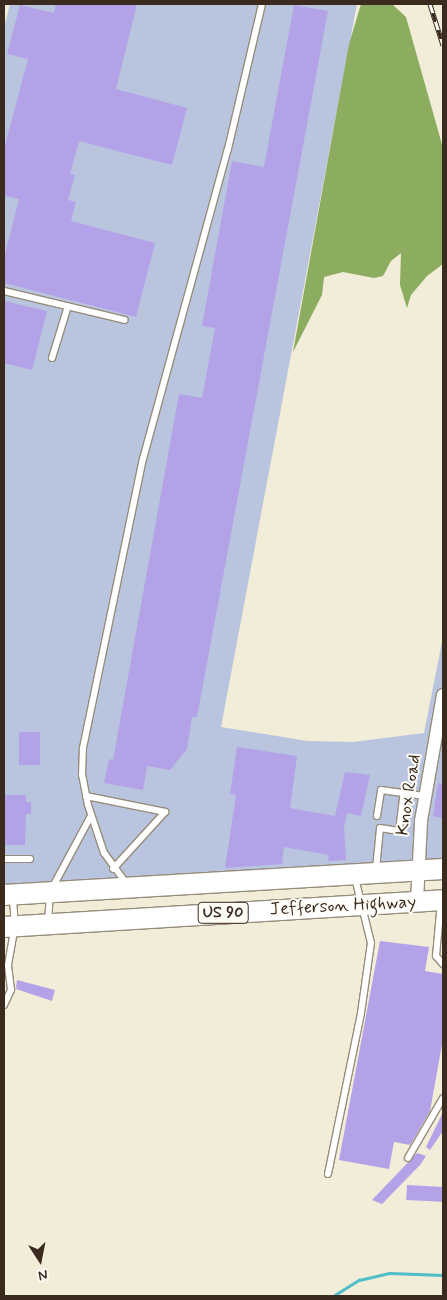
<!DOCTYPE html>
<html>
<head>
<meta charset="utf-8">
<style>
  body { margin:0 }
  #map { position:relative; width:447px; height:1300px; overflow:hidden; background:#f2edd8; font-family:Mynerve,sans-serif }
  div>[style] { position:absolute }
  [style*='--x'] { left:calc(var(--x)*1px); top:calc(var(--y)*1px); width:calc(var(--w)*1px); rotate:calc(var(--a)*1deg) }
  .industrial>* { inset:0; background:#b9c4de }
  .forest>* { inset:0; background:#8cac60 }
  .stream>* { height:3px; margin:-1.5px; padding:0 1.5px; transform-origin:1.5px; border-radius:1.5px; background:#51bdca }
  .building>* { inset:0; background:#b4a2e9; transform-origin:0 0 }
  .roads { filter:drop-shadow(1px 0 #968c7b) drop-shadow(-1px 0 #968c7b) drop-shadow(0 1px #968c7b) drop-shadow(0 -1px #968c7b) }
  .service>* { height:6px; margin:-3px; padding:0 3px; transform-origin:3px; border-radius:3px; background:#fff }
  .minor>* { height:12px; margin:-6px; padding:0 6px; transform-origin:6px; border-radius:6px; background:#fff }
  .primary>* { height:20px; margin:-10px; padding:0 10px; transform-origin:10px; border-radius:10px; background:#fff }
  .rail>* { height:5px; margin-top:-2.5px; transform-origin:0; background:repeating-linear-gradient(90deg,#fdfcf7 0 9px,#3b2a1e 0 18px); box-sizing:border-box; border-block:1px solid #3b2a1e }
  span { translate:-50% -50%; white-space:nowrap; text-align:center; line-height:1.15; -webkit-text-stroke:4px #fdfcf7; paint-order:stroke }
  .shield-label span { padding:1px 4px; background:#fdfcf7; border:1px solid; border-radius:4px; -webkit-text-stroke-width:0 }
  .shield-label { font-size:16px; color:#3b2a1e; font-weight:700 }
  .street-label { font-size:18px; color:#3b2a1e }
  .frame { position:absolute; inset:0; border:5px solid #3b2a1e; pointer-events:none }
  .north { position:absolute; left:15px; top:1235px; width:50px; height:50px; -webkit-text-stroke:4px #fdfcf7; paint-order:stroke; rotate:169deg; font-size:14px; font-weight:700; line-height:20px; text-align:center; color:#3b2a1e }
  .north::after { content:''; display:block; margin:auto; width:18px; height:22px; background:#3b2a1e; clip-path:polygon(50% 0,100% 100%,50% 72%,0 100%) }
</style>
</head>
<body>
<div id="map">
  <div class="industrial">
    <div style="clip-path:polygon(10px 4px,357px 4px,221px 727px,307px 741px,353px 742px,424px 733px,443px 637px,443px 861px,196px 878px,4px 885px,4px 28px)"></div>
  </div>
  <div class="forest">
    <div style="clip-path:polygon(361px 4px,392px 4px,406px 17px,443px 148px,443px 264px,427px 276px,411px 295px,407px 308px,400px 285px,401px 253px,391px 261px,383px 276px,374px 278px,343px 272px,324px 277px,322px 295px,293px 352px,349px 44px)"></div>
  </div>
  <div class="stream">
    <div style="--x:333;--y:1296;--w:31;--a:-32"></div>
    <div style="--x:359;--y:1280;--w:32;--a:-13"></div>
    <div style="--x:390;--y:1273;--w:53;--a:2.2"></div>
  </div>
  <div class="building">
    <div style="clip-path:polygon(56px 4px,137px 4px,116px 89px,187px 108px,172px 165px,79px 141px,70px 174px,75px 175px,68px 200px,76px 202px,71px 221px,155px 243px,136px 317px,4px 283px,4px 258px,19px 199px,4px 196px,4px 149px,28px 59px,7px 54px,20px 5px,54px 13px)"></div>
    <div style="clip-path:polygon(294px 5px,328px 11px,197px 717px,192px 717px,187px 749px,170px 770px,147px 766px,143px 790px,104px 783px,109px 759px,113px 760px,179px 394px,202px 398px,215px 328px,202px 326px,232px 161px,264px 167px)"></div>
    <div style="clip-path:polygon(4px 301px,47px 311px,32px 370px,4px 363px)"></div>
    <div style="left:40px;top:732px;width:33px;height:21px;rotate:90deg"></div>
    <div style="clip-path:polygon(237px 747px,297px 756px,290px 808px,335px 816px,345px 772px,370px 775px,361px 816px,347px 813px,344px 827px,346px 860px,328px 861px,329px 855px,284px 847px,282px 864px,225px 868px,236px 795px,230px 794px)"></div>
    <div style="clip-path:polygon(438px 783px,443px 784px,443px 818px,433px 816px)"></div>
    <div style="clip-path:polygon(4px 795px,26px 795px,26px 802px,31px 802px,31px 814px,26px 814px,25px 845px,4px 845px)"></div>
    <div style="clip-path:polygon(380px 941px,429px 947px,425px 971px,443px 974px,443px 1039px,430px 1111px,410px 1145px,394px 1142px,389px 1169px,339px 1160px)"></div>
    <div style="clip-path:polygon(17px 980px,55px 990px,52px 1001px,16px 989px)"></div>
    <div style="clip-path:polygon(443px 1112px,443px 1131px,430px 1150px,426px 1147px)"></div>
    <div style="clip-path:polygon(417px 1153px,426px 1156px,420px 1165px,382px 1204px,372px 1200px)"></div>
    <div style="left:407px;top:1185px;width:36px;height:15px;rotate:3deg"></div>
  </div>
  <div class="roads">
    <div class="service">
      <div style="--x:4;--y:291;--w:124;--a:13.5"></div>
      <div style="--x:52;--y:358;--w:54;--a:-72.9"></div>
      <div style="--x:86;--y:796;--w:81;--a:11.4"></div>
      <div style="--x:165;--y:812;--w:77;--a:132.4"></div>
      <div style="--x:377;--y:816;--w:26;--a:-81"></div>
      <div style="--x:381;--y:790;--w:44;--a:7.8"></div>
      <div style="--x:4;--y:859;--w:26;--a:0"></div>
      <div style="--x:376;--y:869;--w:41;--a:-84.4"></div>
      <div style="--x:380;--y:828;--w:19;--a:9"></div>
      <div style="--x:399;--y:831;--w:38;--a:-83"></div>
      <div style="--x:126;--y:883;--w:37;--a:-126"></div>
      <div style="--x:104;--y:853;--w:51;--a:-108.4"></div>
      <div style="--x:88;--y:805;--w:31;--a:-101"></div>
      <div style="--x:82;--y:775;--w:27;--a:-88"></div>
      <div style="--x:83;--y:748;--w:295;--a:-78.3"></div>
      <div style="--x:143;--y:459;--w:321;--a:-74.7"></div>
      <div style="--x:228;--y:149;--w:149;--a:-76.8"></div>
      <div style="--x:441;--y:902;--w:54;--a:95.3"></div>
      <div style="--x:436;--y:956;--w:11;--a:49"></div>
      <div style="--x:48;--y:922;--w:30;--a:-86"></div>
      <div style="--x:50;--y:892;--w:86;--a:-61.7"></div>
      <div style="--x:4;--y:1005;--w:17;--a:-65"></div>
      <div style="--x:11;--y:990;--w:25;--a:-97"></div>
      <div style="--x:8;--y:965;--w:39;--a:-80"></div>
      <div style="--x:15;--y:927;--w:29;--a:-94"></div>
      <div style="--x:408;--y:1158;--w:69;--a:-59.7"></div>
      <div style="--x:328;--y:1174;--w:164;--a:-78.4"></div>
      <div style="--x:361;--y:1013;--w:71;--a:-81.9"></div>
      <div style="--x:371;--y:943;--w:67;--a:-103.8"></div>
    </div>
    <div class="minor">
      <div style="--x:417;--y:901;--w:80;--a:-87.1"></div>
      <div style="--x:421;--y:821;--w:128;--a:-80.1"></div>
    </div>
    <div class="primary">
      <div style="--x:4;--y:895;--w:440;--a:-3.4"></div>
      <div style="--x:4;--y:927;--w:440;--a:-3.5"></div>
    </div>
  </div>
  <div class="rail">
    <div style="--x:430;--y:4;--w:43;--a:72.4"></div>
  </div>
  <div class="shield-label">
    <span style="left:223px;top:913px">US 90</span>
  </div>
  <div class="street-label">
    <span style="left:409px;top:795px;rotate:-81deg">Knox Road</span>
    <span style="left:343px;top:906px;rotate:-3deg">Jefferson Highway</span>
  </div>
  <div class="frame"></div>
  <div class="north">N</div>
</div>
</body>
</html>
